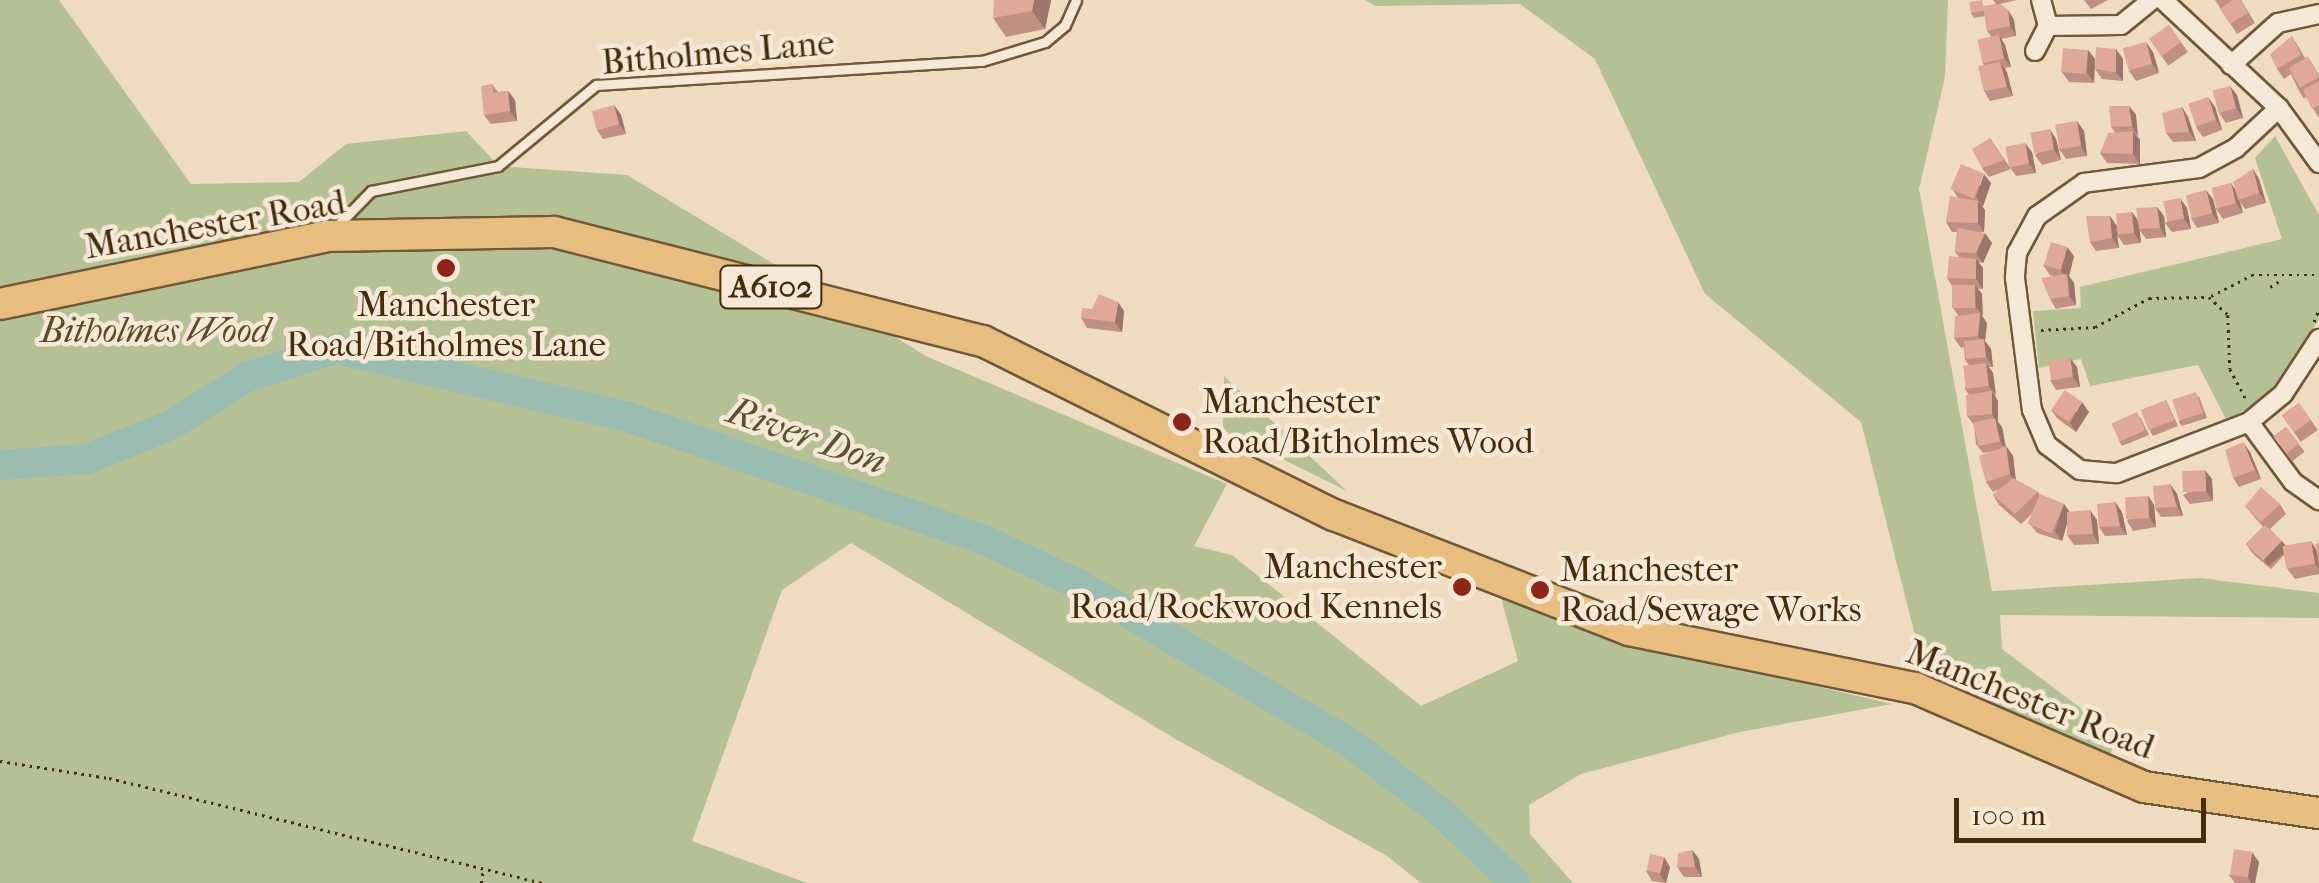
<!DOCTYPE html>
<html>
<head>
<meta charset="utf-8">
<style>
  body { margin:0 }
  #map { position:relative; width:2319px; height:883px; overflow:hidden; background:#efdcc0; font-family:"IM FELL French Canon",serif }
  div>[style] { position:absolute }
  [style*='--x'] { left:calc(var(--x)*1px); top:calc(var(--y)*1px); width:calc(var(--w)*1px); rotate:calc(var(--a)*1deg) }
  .green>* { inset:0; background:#b5c195 }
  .river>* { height:30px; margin:-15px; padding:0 15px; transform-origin:15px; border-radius:15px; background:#9abcb1 }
  .path>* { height:2.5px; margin-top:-1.25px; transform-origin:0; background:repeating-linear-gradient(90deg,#452d0b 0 2.5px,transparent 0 7.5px) }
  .roads { filter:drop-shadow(2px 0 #705938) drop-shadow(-2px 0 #705938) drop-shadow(0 2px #705938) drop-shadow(0 -2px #705938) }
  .lane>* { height:9px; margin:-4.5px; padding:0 4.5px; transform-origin:4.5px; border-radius:4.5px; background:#f5e8d6 }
  .street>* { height:18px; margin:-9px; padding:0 9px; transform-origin:9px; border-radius:9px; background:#f5e8d6 }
  .primary>* { height:30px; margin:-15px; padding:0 15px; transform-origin:15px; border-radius:15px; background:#e8be80 }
  .wall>* { inset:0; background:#c19084; transform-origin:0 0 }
  .shaded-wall>* { inset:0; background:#9d766b; transform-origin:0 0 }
  .building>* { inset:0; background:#e0a899; transform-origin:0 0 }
  .dots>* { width:28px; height:28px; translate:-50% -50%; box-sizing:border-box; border:5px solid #f5e8d6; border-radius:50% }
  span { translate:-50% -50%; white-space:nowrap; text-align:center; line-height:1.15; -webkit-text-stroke:9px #f5e8d6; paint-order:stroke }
  .shield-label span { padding:2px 8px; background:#f5e8d6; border:2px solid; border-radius:8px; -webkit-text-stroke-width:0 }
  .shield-label { font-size:32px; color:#452d0b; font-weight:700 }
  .street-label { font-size:35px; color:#452d0b }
  .poi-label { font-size:35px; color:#452d0b }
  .left { translate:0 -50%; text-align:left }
  .right { translate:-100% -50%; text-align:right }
  .park-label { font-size:35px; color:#5b4b27; font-style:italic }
  .water-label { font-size:38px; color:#5a5134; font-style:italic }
  .scale { position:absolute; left:1954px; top:798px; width:252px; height:45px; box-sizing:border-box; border:5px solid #452d0b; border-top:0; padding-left:12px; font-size:30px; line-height:35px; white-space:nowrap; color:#452d0b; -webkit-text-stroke:8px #f5e8d6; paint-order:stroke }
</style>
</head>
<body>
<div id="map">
  <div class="green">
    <div style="clip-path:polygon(0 0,59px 0,191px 184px,299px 182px,346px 144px,466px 131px,499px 166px,627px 175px,928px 357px,1227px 484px,1194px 546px,1232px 555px,1421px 706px,1518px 661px,1501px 597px,1656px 648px,1892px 704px,1740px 732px,1581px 774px,1529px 805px,1530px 834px,1573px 883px,1421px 883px,1387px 856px,1177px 740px,851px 543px,782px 590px,692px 841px,807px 883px,0 883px)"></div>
    <div style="clip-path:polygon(1365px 0,1948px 0,1945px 77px,1919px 189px,1992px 591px,2200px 578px,2319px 593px,2319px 618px,2000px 615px,2002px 649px,2117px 735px,2108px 761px,1923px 667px,1861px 422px,1705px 294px,1595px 59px,1520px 4px,1375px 6px)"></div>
    <div style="clip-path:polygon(2275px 136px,2319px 215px,2319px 319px,2276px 389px,2227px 421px,2198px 365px,2090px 386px,2081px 359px,2039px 368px,2033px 311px,2081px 308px,2080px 287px,2282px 239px,2255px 158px)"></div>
    <div style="clip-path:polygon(1224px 376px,1347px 491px,1223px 430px)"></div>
  </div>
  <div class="river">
    <div style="--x:0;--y:465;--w:87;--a:-3.9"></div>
    <div style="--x:87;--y:459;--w:91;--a:-22"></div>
    <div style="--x:171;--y:425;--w:90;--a:-32.3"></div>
    <div style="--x:247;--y:377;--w:93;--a:-17.5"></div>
    <div style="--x:336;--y:349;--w:297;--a:13.1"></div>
    <div style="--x:625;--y:416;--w:378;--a:19"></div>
    <div style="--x:982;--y:539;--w:108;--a:25.1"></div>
    <div style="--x:1080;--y:585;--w:311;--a:30.3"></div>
    <div style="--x:1349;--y:742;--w:117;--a:37.4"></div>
    <div style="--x:1442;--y:813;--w:101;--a:43.8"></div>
  </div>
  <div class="path">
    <div style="--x:2270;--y:287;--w:13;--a:-32"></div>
    <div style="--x:2211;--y:296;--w:46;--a:-27.1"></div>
    <div style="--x:2252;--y:275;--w:67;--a:0"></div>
    <div style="--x:2314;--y:322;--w:14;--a:-69"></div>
    <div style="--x:2041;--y:330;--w:54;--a:-3.2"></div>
    <div style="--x:2095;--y:327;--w:61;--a:-28.2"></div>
    <div style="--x:2149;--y:298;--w:60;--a:-1"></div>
    <div style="--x:2209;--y:297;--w:26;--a:43"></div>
    <div style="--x:2228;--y:315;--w:54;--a:87.9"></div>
    <div style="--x:2230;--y:369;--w:34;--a:62"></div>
    <div style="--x:0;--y:761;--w:110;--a:8.9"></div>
    <div style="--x:109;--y:778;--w:447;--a:13.6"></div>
    <div style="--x:481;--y:883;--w:13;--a:-81"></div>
  </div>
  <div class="roads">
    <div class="lane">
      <div style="--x:337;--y:226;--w:49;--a:-45.8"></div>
      <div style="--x:371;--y:191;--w:129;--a:-11.1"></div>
      <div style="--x:498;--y:166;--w:127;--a:-39.6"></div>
      <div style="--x:596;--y:85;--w:387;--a:-3.6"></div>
      <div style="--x:982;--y:61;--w:66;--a:-16.8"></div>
      <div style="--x:1045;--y:42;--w:26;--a:-40"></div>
      <div style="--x:1065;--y:25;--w:27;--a:-66"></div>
    </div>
    <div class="street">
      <div style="--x:2163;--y:0;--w:158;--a:43"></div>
      <div style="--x:2279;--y:108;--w:68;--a:54"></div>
      <div style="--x:2048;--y:26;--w:73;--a:-0.8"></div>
      <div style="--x:2121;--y:25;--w:40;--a:-39"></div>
      <div style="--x:2035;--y:51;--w:28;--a:-63"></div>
      <div style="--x:2048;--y:26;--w:27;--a:-105"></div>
      <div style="--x:2231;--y:65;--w:63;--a:-41.8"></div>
      <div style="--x:2278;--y:23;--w:42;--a:-12.4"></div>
      <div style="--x:2279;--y:108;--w:59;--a:137.1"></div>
      <div style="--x:2236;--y:148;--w:42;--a:151.6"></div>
      <div style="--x:2199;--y:168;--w:116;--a:172.6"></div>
      <div style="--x:2084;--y:183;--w:57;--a:144.9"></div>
      <div style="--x:2037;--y:216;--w:42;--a:118.4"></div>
      <div style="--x:2017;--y:253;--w:25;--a:95"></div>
      <div style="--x:2015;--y:278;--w:133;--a:82.7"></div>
      <div style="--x:2032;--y:410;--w:38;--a:67"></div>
      <div style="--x:2047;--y:445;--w:21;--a:37"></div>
      <div style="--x:2064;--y:458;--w:20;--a:37"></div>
      <div style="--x:2080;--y:470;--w:37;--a:5"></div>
      <div style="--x:2117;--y:473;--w:142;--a:-21.1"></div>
      <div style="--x:2249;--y:422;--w:44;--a:-39.5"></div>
      <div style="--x:2283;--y:394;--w:66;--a:-56.8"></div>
      <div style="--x:2249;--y:422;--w:74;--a:53.7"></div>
      <div style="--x:2293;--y:482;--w:32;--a:35"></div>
    </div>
    <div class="primary">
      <div style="--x:0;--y:304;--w:335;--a:-11.7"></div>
      <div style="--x:328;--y:236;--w:226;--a:-1"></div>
      <div style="--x:554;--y:232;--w:443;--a:14.3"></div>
      <div style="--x:983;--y:341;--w:392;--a:26.4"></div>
      <div style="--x:1334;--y:515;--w:317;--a:21.3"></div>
      <div style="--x:1629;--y:630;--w:292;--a:11.5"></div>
      <div style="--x:1915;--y:688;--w:249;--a:23.4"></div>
      <div style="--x:2144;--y:787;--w:177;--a:8.5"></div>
    </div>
  </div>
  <div class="wall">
    <div style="clip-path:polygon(1051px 0,1045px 29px,1006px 37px,993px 18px)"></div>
    <div style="clip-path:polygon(1993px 0,2017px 0,2000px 4px,2008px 10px,2014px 20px,2016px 36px,2001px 39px,2005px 45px,2011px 67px,2005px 68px,2013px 96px,1990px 101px,1984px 91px,1984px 65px,1982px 62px,1991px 36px,1987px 31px,1985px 16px,1974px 18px,1971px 13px,1986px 6px,1996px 4px)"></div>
    <div style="clip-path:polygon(2084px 0,2108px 0,2091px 9px)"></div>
    <div style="clip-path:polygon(2215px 0,2241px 0,2255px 23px,2237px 34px)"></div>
    <div style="left:2169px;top:25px;width:33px;height:24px;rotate:55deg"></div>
    <div style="clip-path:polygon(2292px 36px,2305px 58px,2308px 57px,2319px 75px,2319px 118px,2306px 97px,2304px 99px,2298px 89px,2291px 74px,2284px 79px,2277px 69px)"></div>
    <div style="clip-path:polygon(2116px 49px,2123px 59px,2123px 81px,2102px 79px,2095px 69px)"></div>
    <div style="clip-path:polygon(2088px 50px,2095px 59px,2094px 83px,2069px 82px,2062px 72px)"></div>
    <div style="clip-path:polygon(2153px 52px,2159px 73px,2136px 81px,2129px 71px)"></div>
    <div style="clip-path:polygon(492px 84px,498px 92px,508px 91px,515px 100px,517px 121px,491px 124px,484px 115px)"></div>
    <div style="clip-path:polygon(2237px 95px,2243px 118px,2226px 123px,2219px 113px)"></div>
    <div style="clip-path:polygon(614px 105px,621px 115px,626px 134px,603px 139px,597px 130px)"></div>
    <div style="clip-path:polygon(2129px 106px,2136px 115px,2137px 136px,2140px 140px,2140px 164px,2107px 163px,2100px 153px,2115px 132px,2111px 127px)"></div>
    <div style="clip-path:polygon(2182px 107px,2188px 117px,2196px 141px,2173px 142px,2166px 133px)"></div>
    <div style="clip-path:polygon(2215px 107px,2222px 130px,2203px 137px,2196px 127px)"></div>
    <div style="clip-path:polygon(2077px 121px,2084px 131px,2087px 156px,2066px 159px,2059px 149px)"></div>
    <div style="clip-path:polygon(1990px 138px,2011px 169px,1989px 177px,1982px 168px)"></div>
    <div style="clip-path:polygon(2056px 139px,2061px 160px,2042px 165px,2035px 155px)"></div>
    <div style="clip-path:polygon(2032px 152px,2036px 173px,2016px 176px,2010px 167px)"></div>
    <div style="clip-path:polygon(2253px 169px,2259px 179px,2266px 203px,2245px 209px,2240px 202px,2243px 213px,2223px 219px,2216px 209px,2231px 183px,2235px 190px)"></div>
    <div style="clip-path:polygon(1991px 183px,1983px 206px,1982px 206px,1985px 210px,1984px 232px,1980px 232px,1992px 243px,1983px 263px,1979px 262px,1983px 268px,1983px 289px,1978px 289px,1982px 294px,1982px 316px,1987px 323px,1985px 341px,1991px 349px,1993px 367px,1989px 367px,1993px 373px,1995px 395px,1998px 401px,1998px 422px,2002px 427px,2006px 446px,2013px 456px,2016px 480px,2038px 492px,2040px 495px,2064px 504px,2070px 512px,2097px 520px,2099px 544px,2074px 545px,2067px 535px,2067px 524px,2062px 541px,2037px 533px,2030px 524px,2034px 512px,2021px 524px,1999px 505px,1993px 495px,1999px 489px,1993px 492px,1986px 482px,1990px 452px,1983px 453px,1976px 444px,1974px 425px,1967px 416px,1969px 395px,1965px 389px,1969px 365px,1965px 360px,1964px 347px,1961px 348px,1954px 338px,1958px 315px,1953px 308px,1952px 286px,1947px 278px,1959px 257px,1955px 252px,1957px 232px,1952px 232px,1946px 222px,1958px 198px,1953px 190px)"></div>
    <div style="clip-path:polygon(2213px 199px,2219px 223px,2197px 228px,2191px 218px)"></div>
    <div style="clip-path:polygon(2157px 207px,2164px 216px,2166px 237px,2146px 239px,2139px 229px,2141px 243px,2124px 245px,2117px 235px,2119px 248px,2096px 251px,2090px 242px,2110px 216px,2116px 225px,2132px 212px,2138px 221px)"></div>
    <div style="clip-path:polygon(2187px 208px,2191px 229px,2172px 232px,2165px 223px)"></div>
    <div style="clip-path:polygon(2074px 256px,2069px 276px,2074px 283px,2076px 305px,2056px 309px,2050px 299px,2053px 276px,2050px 275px,2043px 265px)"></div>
    <div style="clip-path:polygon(1124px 311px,1122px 332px,1087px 328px,1081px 318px)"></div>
    <div style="clip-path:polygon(2077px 367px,2080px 387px,2056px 390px,2050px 380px)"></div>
    <div style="clip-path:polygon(2199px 396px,2207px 418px,2182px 426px,2179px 422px)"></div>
    <div style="clip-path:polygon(2166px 400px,2178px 426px,2153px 436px,2150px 431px)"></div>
    <div style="left:2299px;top:403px;width:33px;height:21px;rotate:55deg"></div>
    <div style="clip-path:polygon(2051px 410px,2089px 412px,2076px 432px,2058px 419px)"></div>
    <div style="clip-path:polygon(2140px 417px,2149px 435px,2122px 446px,2119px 441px)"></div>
    <div style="left:2286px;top:427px;width:31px;height:16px;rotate:53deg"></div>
    <div style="clip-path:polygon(2250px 452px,2261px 479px,2239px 487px,2233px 478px)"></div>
    <div style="clip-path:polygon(2212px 479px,2213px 501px,2190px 504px,2183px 495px)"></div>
    <div style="clip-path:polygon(2170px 484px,2177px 494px,2183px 516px,2161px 517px,2155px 508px)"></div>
    <div style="clip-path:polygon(2148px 496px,2154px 505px,2156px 527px,2133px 531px,2127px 521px)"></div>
    <div style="clip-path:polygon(2115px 502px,2122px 512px,2127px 535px,2105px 536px,2099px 527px)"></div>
    <div style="clip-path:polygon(2280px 504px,2286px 514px,2270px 529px,2286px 546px,2317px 550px,2319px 543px,2319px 574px,2295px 579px,2288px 570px,2285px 554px,2271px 569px,2253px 554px,2246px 544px,2263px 527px,2245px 506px)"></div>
    <div style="clip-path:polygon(1692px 850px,1699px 859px,1702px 877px,1684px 877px,1677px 867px)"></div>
    <div style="clip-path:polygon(2259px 862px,2255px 883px,2235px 883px,2229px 875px)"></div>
    <div style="clip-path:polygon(1670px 867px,1666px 883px,1652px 881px,1646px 871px)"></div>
  </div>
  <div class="shaded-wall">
    <div style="clip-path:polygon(1034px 0,1051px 0,1045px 29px,1032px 11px)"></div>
    <div style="clip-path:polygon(2008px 10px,2014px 20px,2016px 36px,2010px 26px)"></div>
    <div style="clip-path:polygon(1999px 35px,2005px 45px,2011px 67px,2004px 58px)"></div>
    <div style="clip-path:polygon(2146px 42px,2153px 52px,2159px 73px,2152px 64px)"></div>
    <div style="clip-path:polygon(2116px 49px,2123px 59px,2123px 81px,2116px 72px)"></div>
    <div style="clip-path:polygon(2088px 50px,2095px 59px,2094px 83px,2087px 73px)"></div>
    <div style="clip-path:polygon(2000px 62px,2007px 72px,2013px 96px,2007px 87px)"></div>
    <div style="clip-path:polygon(2230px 86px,2237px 95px,2243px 118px,2236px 108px)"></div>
    <div style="clip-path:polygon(508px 91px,515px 100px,517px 121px,510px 111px)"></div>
    <div style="clip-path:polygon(2208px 97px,2215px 107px,2222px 130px,2216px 120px)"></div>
    <div style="clip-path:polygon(614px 105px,621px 115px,626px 134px,619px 124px)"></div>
    <div style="clip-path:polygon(2129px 106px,2136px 115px,2138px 136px,2132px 126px)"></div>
    <div style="clip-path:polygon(2182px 107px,2188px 117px,2196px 141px,2189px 132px)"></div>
    <div style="clip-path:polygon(2077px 121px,2084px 131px,2087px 156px,2081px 146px)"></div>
    <div style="clip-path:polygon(2050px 129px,2056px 139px,2061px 160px,2054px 150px)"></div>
    <div style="clip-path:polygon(2133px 131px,2140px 140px,2140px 164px,2133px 154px)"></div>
    <div style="clip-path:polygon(2025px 143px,2032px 152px,2036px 173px,2029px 164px)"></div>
    <div style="clip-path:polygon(2253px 169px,2259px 179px,2266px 203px,2259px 193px)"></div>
    <div style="clip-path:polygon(1984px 174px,1991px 183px,1983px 206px,1976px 197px)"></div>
    <div style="clip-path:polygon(2231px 183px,2237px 193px,2243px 213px,2236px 203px)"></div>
    <div style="clip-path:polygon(2206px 190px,2213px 199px,2219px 223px,2212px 213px)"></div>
    <div style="clip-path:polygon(2180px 198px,2187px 208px,2191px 229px,2184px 219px)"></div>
    <div style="clip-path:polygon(1978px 201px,1985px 210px,1984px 232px,1978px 223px)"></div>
    <div style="clip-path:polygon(2157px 207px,2164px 216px,2166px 237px,2160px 228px)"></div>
    <div style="clip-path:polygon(2132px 212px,2139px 222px,2141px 243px,2134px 233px)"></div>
    <div style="clip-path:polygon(2110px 216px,2116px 225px,2119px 248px,2112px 238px)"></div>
    <div style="clip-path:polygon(1985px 233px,1992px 243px,1983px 263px,1976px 253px)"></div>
    <div style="clip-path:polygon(2067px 247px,2074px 256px,2069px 276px,2074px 283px,2076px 305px,2069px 296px,2068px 280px,2061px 271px)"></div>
    <div style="clip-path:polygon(1976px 259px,1983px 268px,1983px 289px,1976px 279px)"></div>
    <div style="clip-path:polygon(1975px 285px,1982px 294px,1983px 316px,1976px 307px)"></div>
    <div style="clip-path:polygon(1118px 302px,1124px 311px,1122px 332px,1115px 322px)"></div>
    <div style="clip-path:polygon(1980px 313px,1987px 323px,1985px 341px,1991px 349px,1993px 367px,1986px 357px,1985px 345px,1978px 336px)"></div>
    <div style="clip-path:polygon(2070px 358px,2077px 367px,2080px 387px,2073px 377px)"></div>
    <div style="clip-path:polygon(1986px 363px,1993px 373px,1996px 395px,1989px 386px)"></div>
    <div style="clip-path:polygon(1992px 391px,1998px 401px,1998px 422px,2002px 427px,2006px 450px,2000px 441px,1995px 419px,1992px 414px)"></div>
    <div style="clip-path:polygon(2082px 402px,2089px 412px,2076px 432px,2070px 423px)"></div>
    <div style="clip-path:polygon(2243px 442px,2250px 452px,2261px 479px,2255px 470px)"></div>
    <div style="clip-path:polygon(2006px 446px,2013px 456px,2016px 483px,2010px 474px)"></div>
    <div style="clip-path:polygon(2205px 470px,2212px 479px,2213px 501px,2206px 491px)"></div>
    <div style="clip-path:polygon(2170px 484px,2177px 494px,2183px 516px,2177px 507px)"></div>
    <div style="clip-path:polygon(2148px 496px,2154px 505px,2156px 527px,2149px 518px)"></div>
    <div style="clip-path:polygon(2115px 502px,2122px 512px,2127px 535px,2120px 526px)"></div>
    <div style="clip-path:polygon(2064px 504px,2070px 513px,2062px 541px,2055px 531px)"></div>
    <div style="clip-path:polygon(2090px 510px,2097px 520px,2099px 544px,2093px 534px)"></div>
    <div style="left:2282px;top:541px;width:11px;height:26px;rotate:52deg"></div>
    <div style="clip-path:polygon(2311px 541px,2317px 551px,2319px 569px,2315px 564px)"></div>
    <div style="clip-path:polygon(1692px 850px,1699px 859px,1702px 877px,1695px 867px)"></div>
    <div style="clip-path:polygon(2252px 852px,2259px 862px,2255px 883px,2251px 883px,2248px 878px)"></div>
    <div style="clip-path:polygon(1664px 857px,1670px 867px,1666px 883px,1660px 875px)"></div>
  </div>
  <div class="building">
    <div style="clip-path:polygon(994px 0,1034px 0,1032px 11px,993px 18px)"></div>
    <div style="left:1982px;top:0;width:11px;height:13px;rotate:80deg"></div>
    <div style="clip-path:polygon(2233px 0,2240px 0,2248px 13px,2230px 24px,2220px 9px)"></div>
    <div style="clip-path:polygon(1999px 4px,2008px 10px,2010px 26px,1987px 31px,1983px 6px)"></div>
    <div style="left:2169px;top:25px;width:21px;height:24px;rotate:55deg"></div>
    <div style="left:1999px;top:35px;width:24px;height:22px;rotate:78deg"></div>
    <div style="clip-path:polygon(2292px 36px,2301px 55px,2277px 69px,2270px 54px)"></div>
    <div style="left:2146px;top:42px;width:23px;height:24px;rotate:75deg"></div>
    <div style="clip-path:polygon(2096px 47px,2116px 49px,2116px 72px,2095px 69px)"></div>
    <div style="left:2063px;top:48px;width:25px;height:24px;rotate:5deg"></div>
    <div style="left:2308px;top:57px;width:23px;height:22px;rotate:61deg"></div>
    <div style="clip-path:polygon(2000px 62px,2007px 87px,1984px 91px,1978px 66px)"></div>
    <div style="clip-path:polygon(2319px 81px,2319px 105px,2312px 109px,2303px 90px)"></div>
    <div style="clip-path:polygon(492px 84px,493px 93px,508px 91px,510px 111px,484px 115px,481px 86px)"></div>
    <div style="left:2230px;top:86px;width:23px;height:18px;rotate:75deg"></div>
    <div style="left:2208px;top:97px;width:24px;height:21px;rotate:71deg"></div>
    <div style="left:614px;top:105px;width:20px;height:23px;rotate:75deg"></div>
    <div style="clip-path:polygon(2109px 106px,2129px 106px,2132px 126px,2111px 127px)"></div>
    <div style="clip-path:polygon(2182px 107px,2189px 132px,2166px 133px,2162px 113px)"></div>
    <div style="left:2077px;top:121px;width:25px;height:22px;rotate:81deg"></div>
    <div style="left:2050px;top:129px;width:21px;height:20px;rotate:79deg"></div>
    <div style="clip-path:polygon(2133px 131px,2133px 154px,2100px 153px,2108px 133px)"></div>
    <div style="clip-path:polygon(1990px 138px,2004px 160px,1982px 168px,1972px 149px)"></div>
    <div style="left:2025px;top:143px;width:21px;height:20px;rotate:79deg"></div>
    <div style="left:1961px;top:164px;width:25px;height:27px;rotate:23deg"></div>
    <div style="clip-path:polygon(2253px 169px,2259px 193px,2238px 200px,2233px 182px)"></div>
    <div style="left:2231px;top:183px;width:21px;height:20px;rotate:76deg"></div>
    <div style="left:2206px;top:190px;width:24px;height:21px;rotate:75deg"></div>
    <div style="clip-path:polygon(1950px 196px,1978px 201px,1978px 223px,1946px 222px)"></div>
    <div style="left:2180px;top:198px;width:21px;height:17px;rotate:79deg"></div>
    <div style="clip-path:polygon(2157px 207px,2160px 228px,2139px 229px,2136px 208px)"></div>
    <div style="left:2132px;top:212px;width:21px;height:16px;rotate:85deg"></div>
    <div style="clip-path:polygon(2086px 216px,2110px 216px,2112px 238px,2090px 242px)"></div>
    <div style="clip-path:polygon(1958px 228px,1985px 233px,1976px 253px,1955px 252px)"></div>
    <div style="left:2051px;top:242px;width:17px;height:24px;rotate:17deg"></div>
    <div style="clip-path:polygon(1949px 256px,1976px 259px,1976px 279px,1947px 278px)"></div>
    <div style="clip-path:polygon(2067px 274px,2069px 296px,2050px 299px,2041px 278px)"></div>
    <div style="left:1952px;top:285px;width:23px;height:23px"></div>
    <div style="clip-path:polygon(1099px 294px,1118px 302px,1115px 322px,1081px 318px,1082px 308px,1092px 309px)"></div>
    <div style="clip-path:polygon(1980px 313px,1978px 336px,1954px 338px,1955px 316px)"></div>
    <div style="left:1984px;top:339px;width:18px;height:20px;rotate:84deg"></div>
    <div style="left:2070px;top:358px;width:19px;height:22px;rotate:81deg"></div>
    <div style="left:1986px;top:363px;width:23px;height:23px;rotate:83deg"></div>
    <div style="left:2065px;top:390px;width:21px;height:24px;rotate:35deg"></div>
    <div style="clip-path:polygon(1992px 391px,1992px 414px,1967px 416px,1966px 395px)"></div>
    <div style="left:2196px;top:392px;width:22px;height:25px;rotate:72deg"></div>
    <div style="left:2166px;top:400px;width:22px;height:27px;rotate:69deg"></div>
    <div style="left:2299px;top:403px;width:21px;height:21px;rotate:55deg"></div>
    <div style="left:2137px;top:412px;width:20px;height:28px;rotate:66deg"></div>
    <div style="left:1995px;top:418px;width:24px;height:22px;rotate:78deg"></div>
    <div style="left:2286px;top:427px;width:21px;height:16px;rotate:51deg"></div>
    <div style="clip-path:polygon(2243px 442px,2255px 470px,2233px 478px,2225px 450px)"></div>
    <div style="clip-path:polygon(2006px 446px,2010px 474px,1986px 482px,1979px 456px)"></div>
    <div style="left:2205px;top:470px;width:21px;height:23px;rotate:87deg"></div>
    <div style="clip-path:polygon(2013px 478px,2038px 492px,2015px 514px,1993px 495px)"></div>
    <div style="clip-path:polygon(2170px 484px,2177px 507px,2155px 508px,2153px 486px)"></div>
    <div style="clip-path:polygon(2261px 487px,2280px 504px,2261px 522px,2245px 506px)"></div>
    <div style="left:2040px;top:494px;width:26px;height:32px;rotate:23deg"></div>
    <div style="left:2148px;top:496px;width:22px;height:23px;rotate:87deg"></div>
    <div style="clip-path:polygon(2115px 502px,2120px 526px,2099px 527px,2097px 504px)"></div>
    <div style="clip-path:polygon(2090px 510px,2093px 534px,2067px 535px,2067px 512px)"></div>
    <div style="left:2265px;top:525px;width:23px;height:27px;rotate:43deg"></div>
    <div style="left:2311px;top:541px;width:23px;height:29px;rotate:80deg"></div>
    <div style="clip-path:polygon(2319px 543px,2319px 562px,2315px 544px)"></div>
    <div style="left:2234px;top:849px;width:18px;height:26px;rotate:9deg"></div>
    <div style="clip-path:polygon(1692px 850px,1695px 867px,1677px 867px,1678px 853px)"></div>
    <div style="left:1650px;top:854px;width:14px;height:17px;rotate:12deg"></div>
  </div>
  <div class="dots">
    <div style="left:446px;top:268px;background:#8f2418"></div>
    <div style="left:1182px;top:422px;background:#8f2418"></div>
    <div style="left:1462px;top:587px;background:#8f2418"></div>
    <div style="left:1540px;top:590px;background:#8f2418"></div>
  </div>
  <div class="shield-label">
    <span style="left:771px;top:287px">A6102</span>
  </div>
  <div class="street-label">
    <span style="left:718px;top:53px;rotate:-5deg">Bitholmes Lane</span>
    <span style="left:215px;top:225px;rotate:-10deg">Manchester Road</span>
    <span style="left:2030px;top:700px;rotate:22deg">Manchester Road</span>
  </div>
  <div class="poi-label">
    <span style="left:446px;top:325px">Manchester<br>Road/Bitholmes Lane</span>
    <span class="left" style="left:1202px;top:422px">Manchester<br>Road/Bitholmes Wood</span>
    <span class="right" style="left:1442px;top:587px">Manchester<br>Road/Rockwood Kennels</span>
    <span class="left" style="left:1560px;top:590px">Manchester<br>Road/Sewage Works</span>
  </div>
  <div class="park-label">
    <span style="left:155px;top:331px">Bitholmes Wood</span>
  </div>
  <div class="water-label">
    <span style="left:807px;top:436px;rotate:19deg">River Don</span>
  </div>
  <div class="scale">100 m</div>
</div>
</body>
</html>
